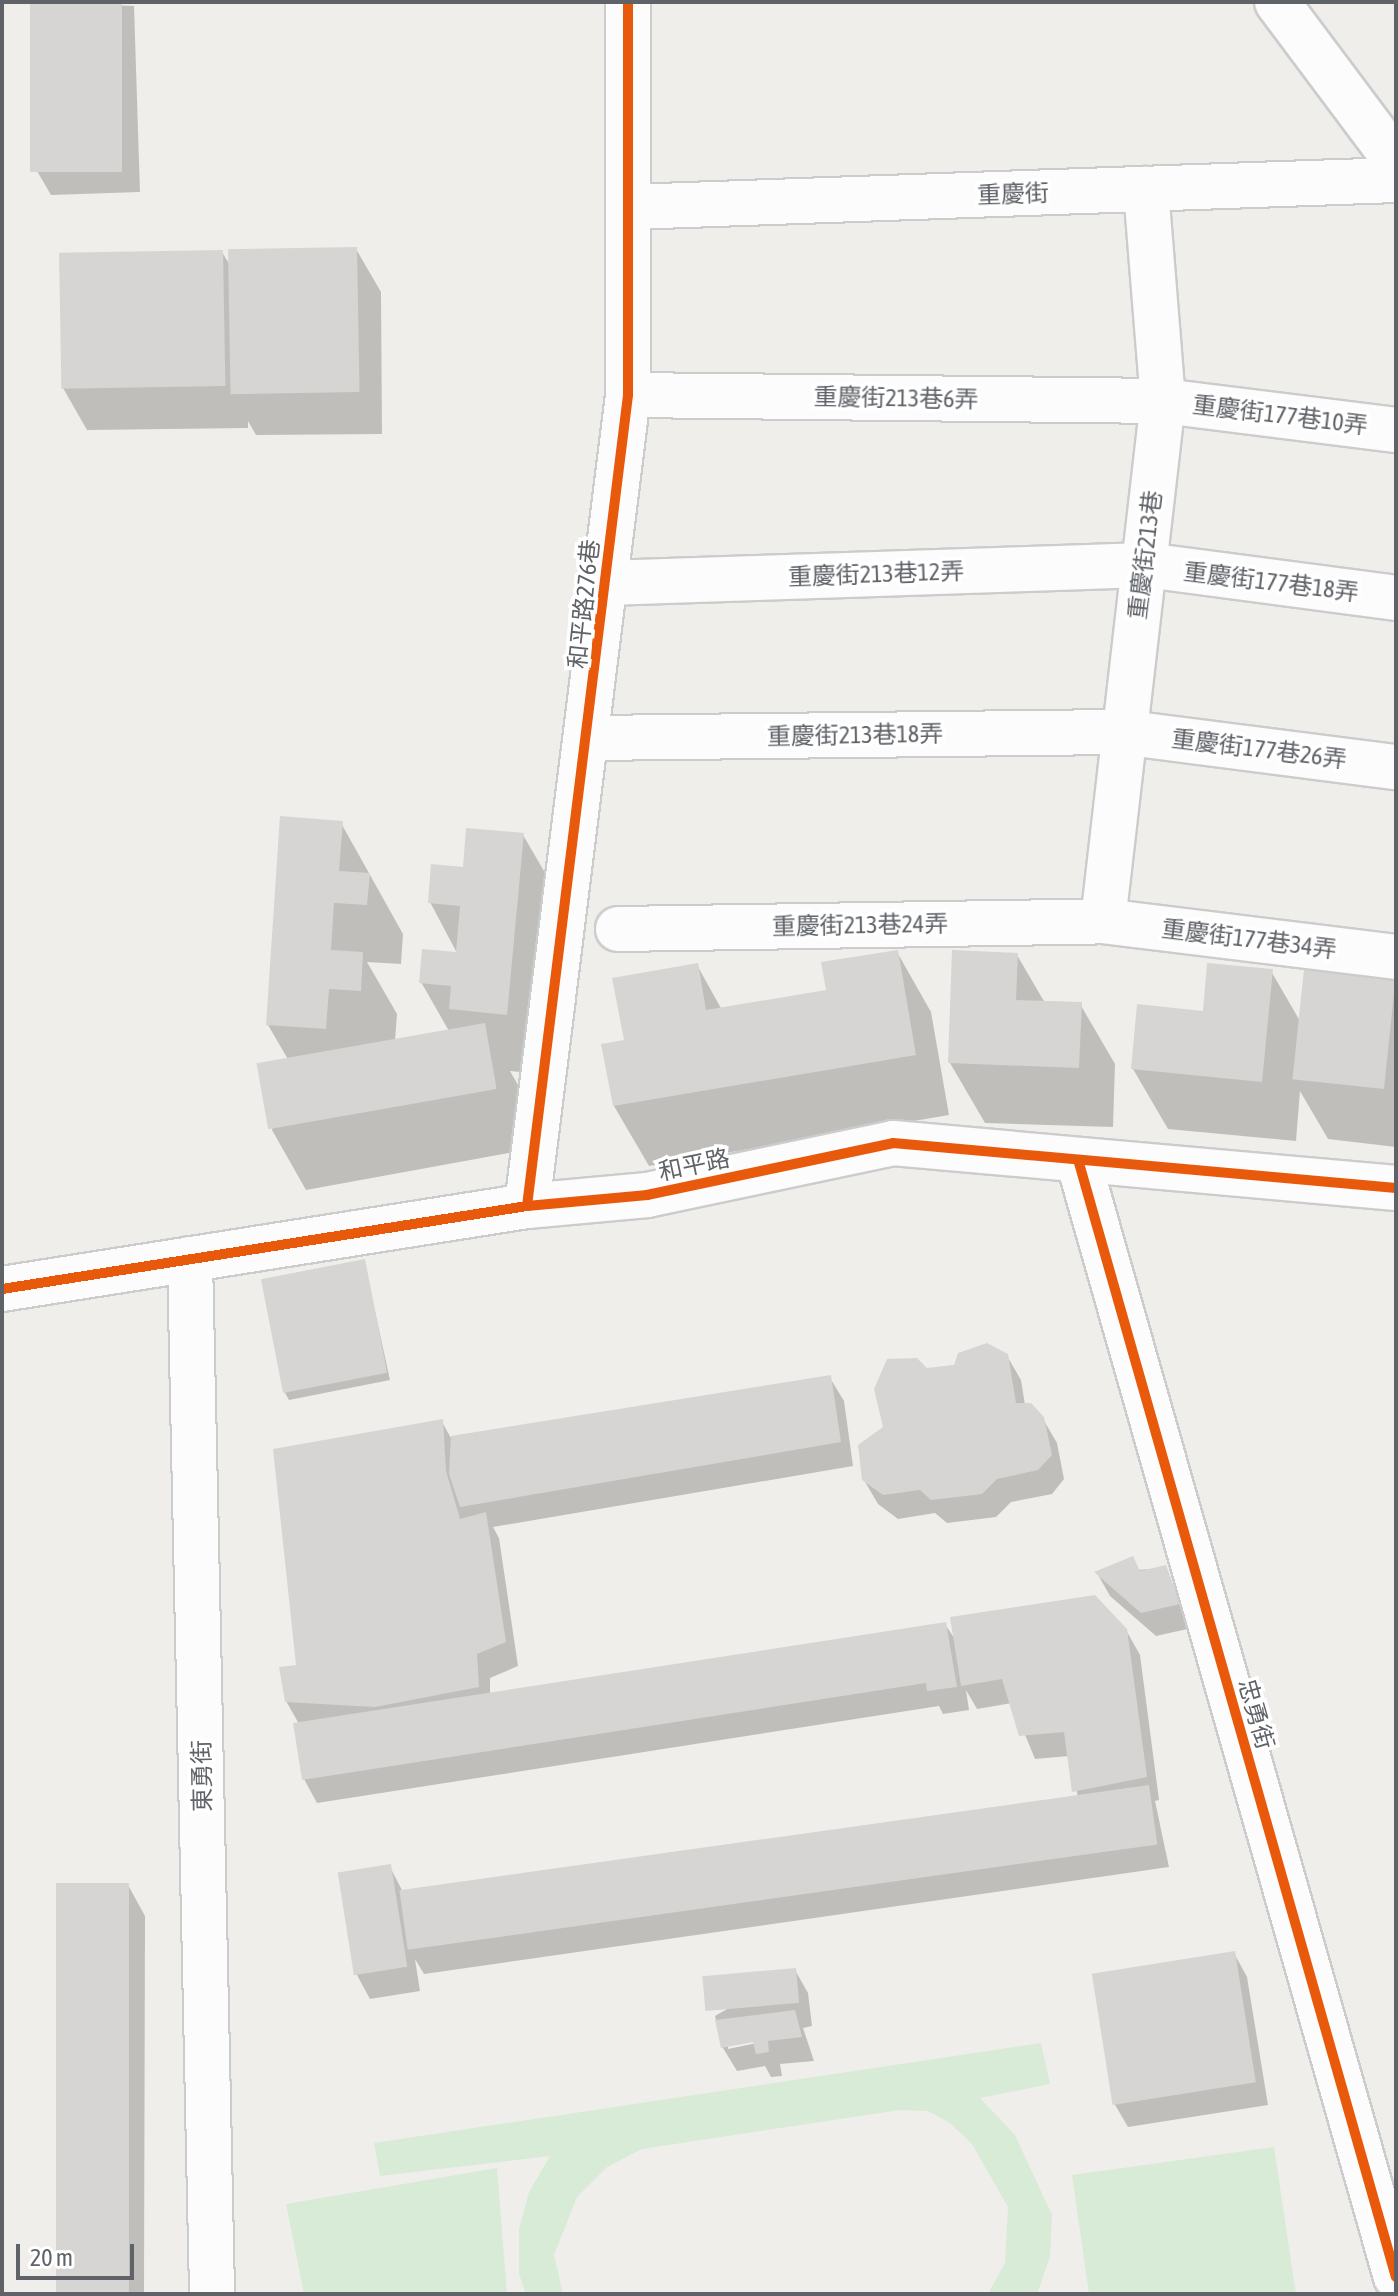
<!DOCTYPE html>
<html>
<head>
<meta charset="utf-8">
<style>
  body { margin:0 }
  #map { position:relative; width:1398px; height:2296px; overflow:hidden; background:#efeeea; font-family:"Asap Condensed","Noto Sans TC",sans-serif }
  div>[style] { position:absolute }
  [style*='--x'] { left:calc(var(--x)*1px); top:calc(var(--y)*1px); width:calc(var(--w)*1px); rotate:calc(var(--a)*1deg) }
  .green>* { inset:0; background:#d8ebd6 }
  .shadow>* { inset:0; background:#0003 }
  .building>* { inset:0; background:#d6d5d3; transform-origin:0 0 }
  .roads { filter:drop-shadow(2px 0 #cbcccc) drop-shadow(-2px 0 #cbcccc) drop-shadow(0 2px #cbcccc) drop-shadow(0 -2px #cbcccc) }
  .minor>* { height:44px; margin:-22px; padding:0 22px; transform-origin:22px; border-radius:22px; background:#fdfcfc }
  .cycleway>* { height:10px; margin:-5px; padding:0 5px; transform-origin:5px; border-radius:5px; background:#e8590c }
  span { translate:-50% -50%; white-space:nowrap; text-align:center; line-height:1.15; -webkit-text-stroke:7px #fff; paint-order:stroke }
  .street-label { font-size:24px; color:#5f6368 }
  .frame { position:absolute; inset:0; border:4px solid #5f6368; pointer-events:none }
  .scale { position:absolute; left:16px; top:2244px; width:118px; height:36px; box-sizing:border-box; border:4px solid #5f6368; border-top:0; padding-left:10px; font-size:24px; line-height:28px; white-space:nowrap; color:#5f6368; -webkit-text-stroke:6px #fff; paint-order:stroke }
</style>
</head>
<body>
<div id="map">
  <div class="green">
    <div style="clip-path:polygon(1041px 2043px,1050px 2084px,980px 2098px,1015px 2135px,1052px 2215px,1050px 2257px,1037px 2294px,988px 2294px,1005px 2263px,1008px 2207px,972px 2144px,950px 2123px,928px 2111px,900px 2110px,642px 2149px,607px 2167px,577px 2197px,554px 2255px,563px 2294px,526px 2294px,519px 2274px,519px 2229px,529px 2192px,550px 2156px,380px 2176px,374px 2143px)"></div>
    <div style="clip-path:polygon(1274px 2147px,1296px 2294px,1089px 2294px,1072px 2175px)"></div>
    <div style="clip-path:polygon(497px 2168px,507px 2294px,304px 2294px,286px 2204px)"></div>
  </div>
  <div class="shadow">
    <div style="clip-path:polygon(32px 2px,134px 6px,140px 192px,51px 195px,37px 171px)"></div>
    <div style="clip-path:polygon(356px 249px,381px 292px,382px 434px,256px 435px,248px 421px,248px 428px,87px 430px,63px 388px,222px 252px,231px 267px)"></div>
    <div style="clip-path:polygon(341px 823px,403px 934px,401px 964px,367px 962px,397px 1014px,395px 1041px,449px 1031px,421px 982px,458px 955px,430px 902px,464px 869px,523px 835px,558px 895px,541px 1074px,510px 1071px,518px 1085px,530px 1149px,306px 1190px,272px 1130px,289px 1061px,268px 1025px)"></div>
    <div style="clip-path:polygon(897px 952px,931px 1012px,949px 1115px,649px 1166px,614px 1106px,697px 965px,722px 1010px,828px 992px)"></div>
    <div style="clip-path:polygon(1017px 955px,1045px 1003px,1080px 1004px,1115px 1064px,1113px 1127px,985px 1123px,950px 1063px)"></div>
    <div style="clip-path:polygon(1271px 971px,1300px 1021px,1396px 972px,1396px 1147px,1328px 1139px,1300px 1091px,1296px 1141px,1168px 1129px,1133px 1069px,1205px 1013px)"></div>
    <div style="clip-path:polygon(364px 1261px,390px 1380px,289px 1400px,285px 1393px)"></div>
    <div style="clip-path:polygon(1007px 1356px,1021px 1380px,1025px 1405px,1043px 1419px,1057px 1443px,1064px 1479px,1052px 1494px,1011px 1502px,996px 1517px,947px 1523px,935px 1513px,898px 1519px,878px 1504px,864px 1480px,885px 1428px,926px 1370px)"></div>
    <div style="clip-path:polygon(830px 1378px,844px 1401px,853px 1466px,493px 1527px,499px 1538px,518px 1666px,490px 1678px,490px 1694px,945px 1624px,956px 1641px,1126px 1630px,1140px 1655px,1159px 1800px,1155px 1801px,1169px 1867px,424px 1974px,415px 1959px,420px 1991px,370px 1999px,357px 1975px,390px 1867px,404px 1894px,1078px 1797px,1069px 1756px,1035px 1759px,1012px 1703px,977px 1709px,966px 1690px,969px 1710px,943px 1714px,939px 1706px,317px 1803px,304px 1779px,299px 1724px,286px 1701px,299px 1667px,442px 1422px,451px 1438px)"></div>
    <div style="clip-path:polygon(1165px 1568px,1192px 1628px,1156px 1636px,1110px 1596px,1097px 1573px)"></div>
    <div style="clip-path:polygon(128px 1885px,145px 1916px,144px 2294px,57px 2294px)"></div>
    <div style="clip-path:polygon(1234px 1953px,1247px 1977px,1268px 2105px,1128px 2127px,1114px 2103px)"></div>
    <div style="clip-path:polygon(evenodd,795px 1970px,808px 1993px,812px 2026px,803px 2028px,814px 2061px,780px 2064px,782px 2076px,771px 2077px,765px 2066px,737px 2071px,723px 2048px,715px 2016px,795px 1970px,756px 2040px,757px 2043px,728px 2049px,728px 2045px,756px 2040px)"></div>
  </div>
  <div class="building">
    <div style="left:30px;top:2px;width:92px;height:170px"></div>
    <div style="left:357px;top:247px;width:145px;height:129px;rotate:89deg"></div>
    <div style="left:223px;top:250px;width:136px;height:164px;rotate:89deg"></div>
    <div style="clip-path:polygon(280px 816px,343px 821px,339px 871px,370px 873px,367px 905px,334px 903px,331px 950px,363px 952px,361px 991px,329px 989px,326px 1029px,266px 1025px)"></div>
    <div style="clip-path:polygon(466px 828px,524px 833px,507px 1015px,449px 1009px,451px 986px,419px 983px,422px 949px,456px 952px,460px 906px,428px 903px,431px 864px,463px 867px)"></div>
    <div style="clip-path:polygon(898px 950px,916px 1055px,613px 1106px,601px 1044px,624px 1040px,612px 978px,698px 963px,706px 1010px,826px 990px,821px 962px)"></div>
    <div style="clip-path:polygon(952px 950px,1018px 953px,1016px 1000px,1082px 1002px,1079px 1068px,948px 1063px)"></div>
    <div style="left:1305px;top:960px;width:92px;height:120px;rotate:6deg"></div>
    <div style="clip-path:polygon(1207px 963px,1273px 969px,1262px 1082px,1131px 1069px,1137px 1004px,1203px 1011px)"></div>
    <div style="left:485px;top:1023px;width:67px;height:232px;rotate:80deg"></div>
    <div style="left:365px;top:1259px;width:116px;height:106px;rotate:79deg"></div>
    <div style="clip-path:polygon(987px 1343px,1008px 1354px,1016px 1403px,1031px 1403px,1044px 1417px,1052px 1455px,1038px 1470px,997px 1479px,982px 1494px,931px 1500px,920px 1490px,883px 1495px,862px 1480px,858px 1445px,883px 1427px,874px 1389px,887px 1359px,917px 1358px,927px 1368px,954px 1365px,958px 1353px)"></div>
    <div style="clip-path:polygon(831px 1375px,841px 1442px,460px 1507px,449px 1474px,451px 1436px)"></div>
    <div style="clip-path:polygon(443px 1419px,446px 1471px,460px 1519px,486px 1512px,506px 1642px,477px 1654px,479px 1687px,375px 1707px,285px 1702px,279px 1667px,296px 1665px,273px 1449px)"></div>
    <div style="clip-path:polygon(1133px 1556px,1140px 1571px,1166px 1565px,1180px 1604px,1141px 1613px,1094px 1572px)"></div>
    <div style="clip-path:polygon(1095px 1595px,1127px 1629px,1147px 1777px,1072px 1792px,1064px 1732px,1019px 1736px,1002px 1679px,961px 1686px,950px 1617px)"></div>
    <div style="clip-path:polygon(946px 1622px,957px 1687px,927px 1691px,926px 1683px,302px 1780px,293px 1723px)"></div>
    <div style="left:1149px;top:1785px;width:60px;height:757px;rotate:82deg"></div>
    <div style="left:391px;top:1864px;width:104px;height:54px;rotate:81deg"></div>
    <div style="left:56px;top:1883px;width:73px;height:411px"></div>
    <div style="left:1235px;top:1951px;width:133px;height:145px;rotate:81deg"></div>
    <div style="left:796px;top:1968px;width:35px;height:94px;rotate:85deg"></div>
    <div style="clip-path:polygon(795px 2010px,802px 2037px,768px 2041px,769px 2052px,756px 2054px,753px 2042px,721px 2048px,715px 2020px)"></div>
  </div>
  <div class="roads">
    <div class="minor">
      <div style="--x:1277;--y:2;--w:199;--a:53.2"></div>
      <div style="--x:630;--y:207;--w:766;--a:-2.02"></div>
      <div style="--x:628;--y:395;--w:535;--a:0.64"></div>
      <div style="--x:1163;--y:401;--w:235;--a:7.1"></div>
      <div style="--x:606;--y:583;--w:540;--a:-1.91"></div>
      <div style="--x:1146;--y:565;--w:252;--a:7.5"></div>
      <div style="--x:589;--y:738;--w:532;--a:-0.65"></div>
      <div style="--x:1121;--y:732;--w:277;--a:7.3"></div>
      <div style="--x:1103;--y:921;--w:523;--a:-83.42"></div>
      <div style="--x:1163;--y:401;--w:213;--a:-94.6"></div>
      <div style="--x:618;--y:929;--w:485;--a:-0.9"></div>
      <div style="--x:1103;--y:921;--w:295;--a:7"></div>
      <div style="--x:1079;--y:1163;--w:1158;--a:74.12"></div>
      <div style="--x:527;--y:1206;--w:817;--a:-82.9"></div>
      <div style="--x:628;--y:395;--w:393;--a:-90"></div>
      <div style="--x:190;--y:1259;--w:1035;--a:88.78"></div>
      <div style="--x:2;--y:1289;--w:532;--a:-8.98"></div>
      <div style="--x:527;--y:1206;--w:121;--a:-5.2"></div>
      <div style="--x:647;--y:1195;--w:251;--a:-11.9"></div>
      <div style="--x:893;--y:1143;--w:505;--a:5.11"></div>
    </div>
  </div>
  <div class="cycleway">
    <div style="--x:1079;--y:1163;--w:1158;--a:74.12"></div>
    <div style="--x:527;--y:1206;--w:817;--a:-82.9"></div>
    <div style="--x:628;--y:395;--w:393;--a:-90"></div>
    <div style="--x:2;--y:1289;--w:532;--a:-8.98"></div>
    <div style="--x:527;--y:1206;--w:121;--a:-5.2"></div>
    <div style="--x:647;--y:1195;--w:251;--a:-11.9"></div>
    <div style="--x:893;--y:1143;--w:505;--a:5.11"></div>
  </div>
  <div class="street-label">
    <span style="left:1013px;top:194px;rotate:-2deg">重慶街</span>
    <span style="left:896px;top:398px;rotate:1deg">重慶街213巷6弄</span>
    <span style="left:1280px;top:415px;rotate:7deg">重慶街177巷10弄</span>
    <span style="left:1145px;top:555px;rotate:-83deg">重慶街213巷</span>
    <span style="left:876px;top:574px;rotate:-2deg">重慶街213巷12弄</span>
    <span style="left:1271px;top:582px;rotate:7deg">重慶街177巷18弄</span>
    <span style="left:584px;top:604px;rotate:-84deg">和平路276巷</span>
    <span style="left:855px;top:735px;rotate:-1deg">重慶街213巷18弄</span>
    <span style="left:1259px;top:749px;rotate:7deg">重慶街177巷26弄</span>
    <span style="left:860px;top:925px;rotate:-1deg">重慶街213巷24弄</span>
    <span style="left:1249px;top:939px;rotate:7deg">重慶街177巷34弄</span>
    <span style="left:694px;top:1165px;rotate:-12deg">和平路</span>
    <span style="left:1256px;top:1714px;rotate:74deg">忠勇街</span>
    <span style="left:202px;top:1776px;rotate:-91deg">東勇街</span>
  </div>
  <div class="frame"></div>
  <div class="scale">20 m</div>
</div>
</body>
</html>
